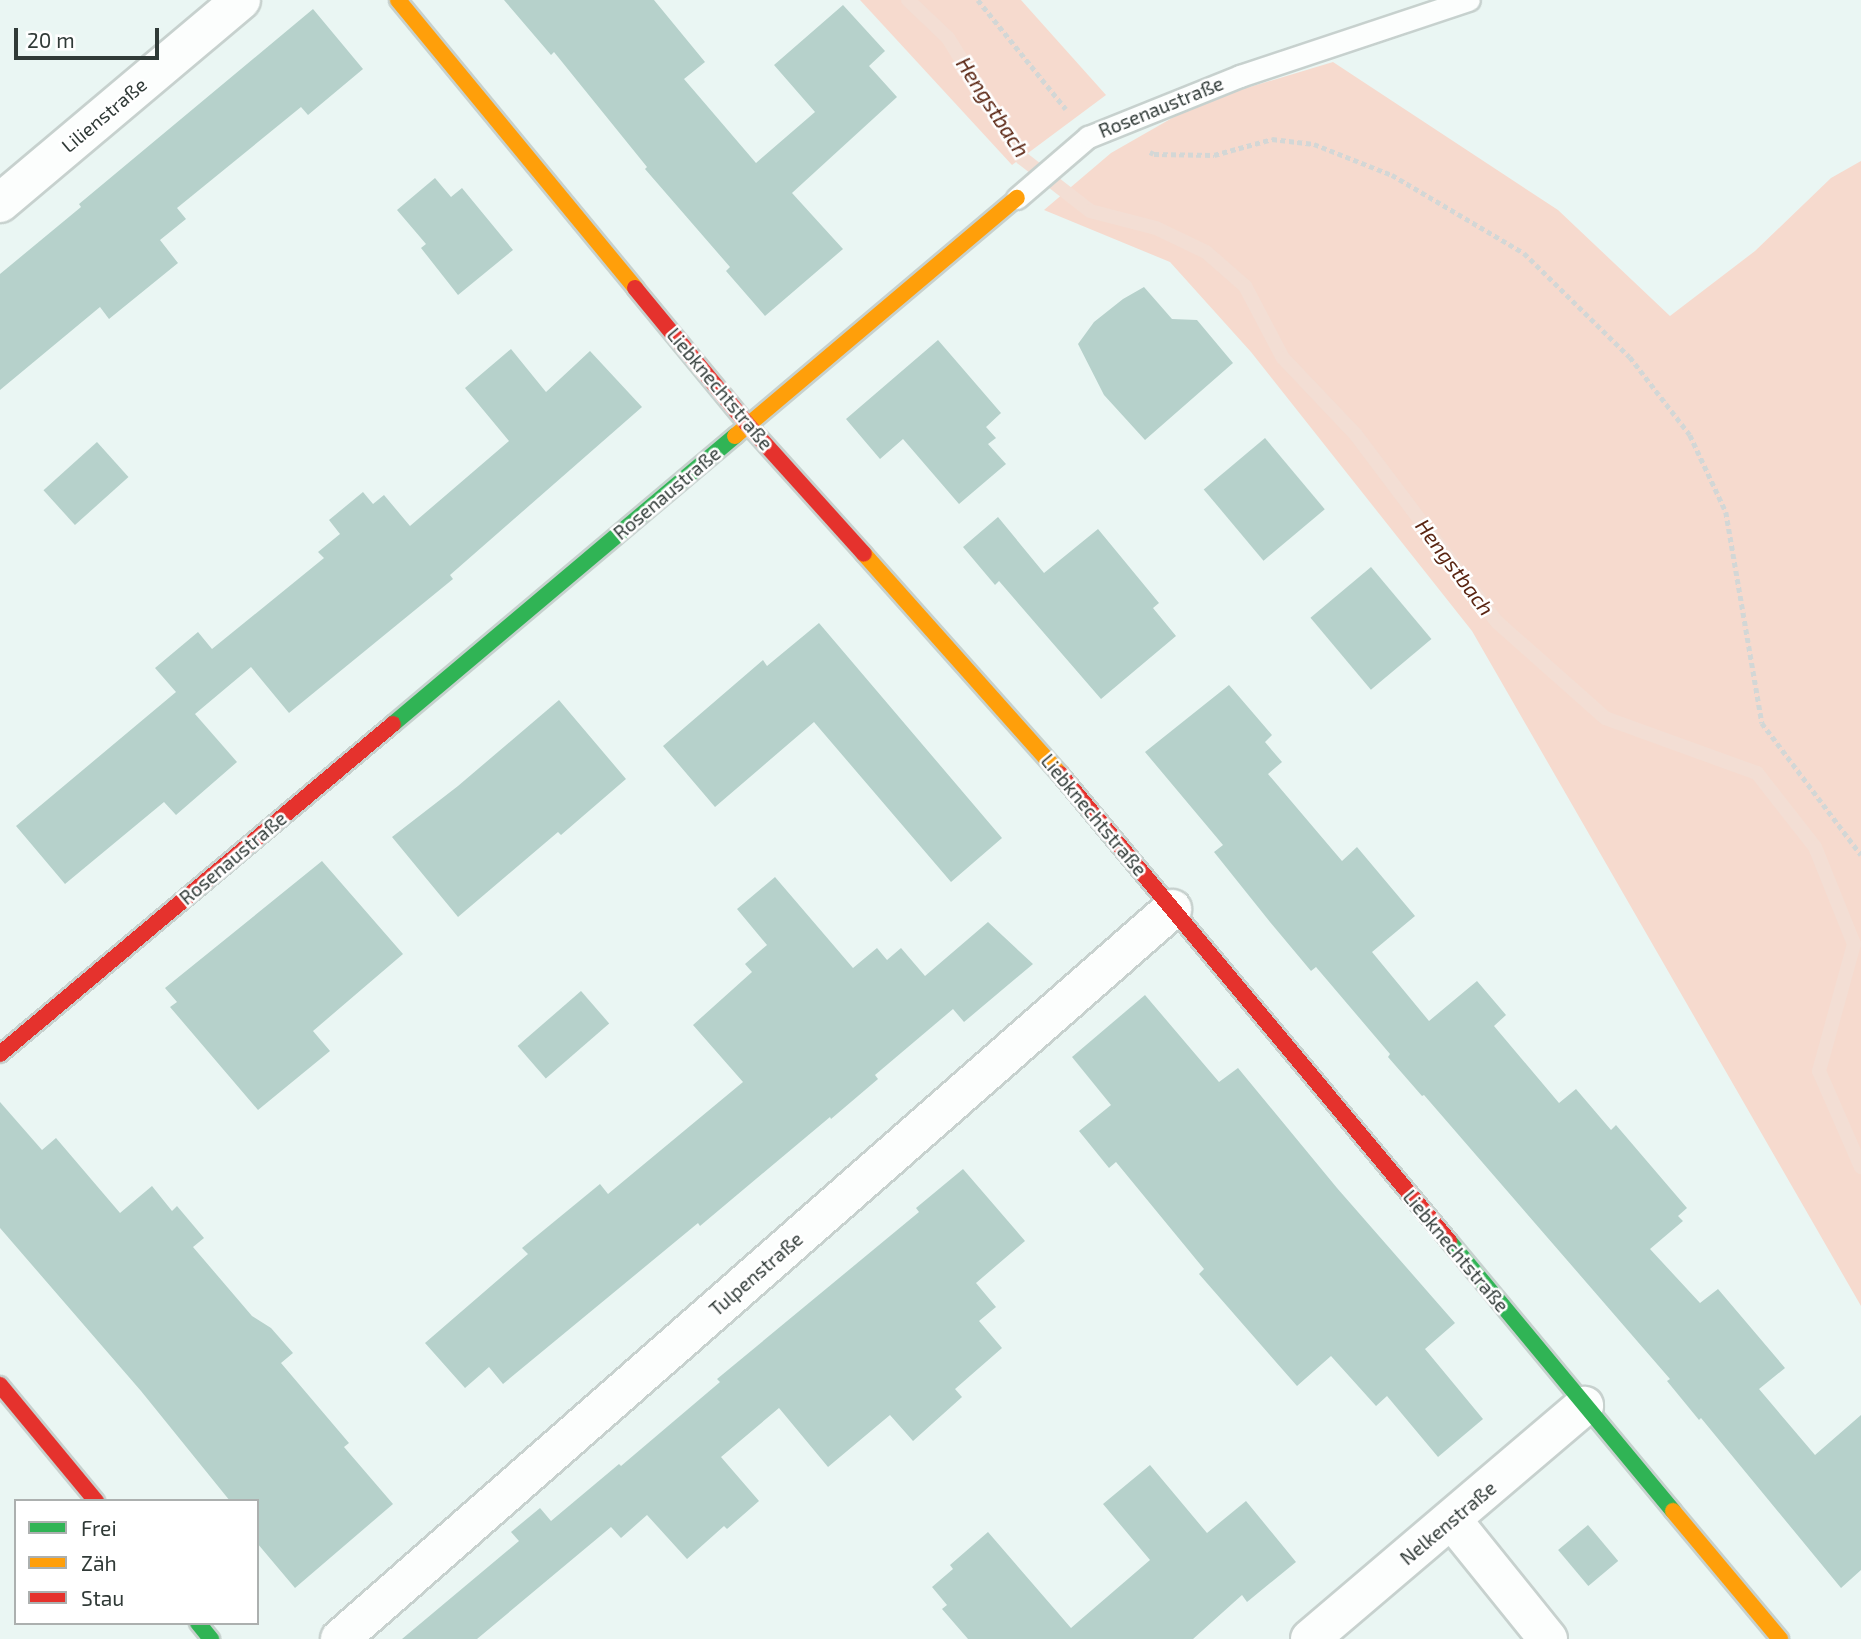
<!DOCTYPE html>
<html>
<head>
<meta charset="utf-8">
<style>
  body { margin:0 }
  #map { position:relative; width:1861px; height:1639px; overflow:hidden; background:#eaf6f3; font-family:"Exo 2",sans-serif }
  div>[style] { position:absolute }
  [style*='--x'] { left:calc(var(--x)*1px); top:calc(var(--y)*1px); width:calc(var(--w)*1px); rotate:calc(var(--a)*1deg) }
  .green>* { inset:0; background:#f6dace }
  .stream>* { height:14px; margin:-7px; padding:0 7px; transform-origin:7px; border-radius:7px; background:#f3ded4 }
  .building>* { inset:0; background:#b6d1cb; transform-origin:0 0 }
  .path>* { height:4.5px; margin-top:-2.25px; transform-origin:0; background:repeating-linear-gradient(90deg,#d3d7d6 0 5px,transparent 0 8.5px) }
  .roads { filter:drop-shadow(2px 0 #c7d1ce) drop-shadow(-2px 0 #c7d1ce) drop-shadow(0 2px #c7d1ce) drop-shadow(0 -2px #c7d1ce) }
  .lane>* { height:21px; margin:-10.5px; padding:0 10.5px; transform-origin:10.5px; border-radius:10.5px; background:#fcfefd }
  .street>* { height:38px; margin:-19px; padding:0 19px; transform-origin:19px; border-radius:19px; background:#fcfefd }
  .fast>* { height:16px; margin:-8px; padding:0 8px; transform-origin:8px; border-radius:8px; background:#30b455 }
  .slow>* { height:16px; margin:-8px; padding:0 8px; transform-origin:8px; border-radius:8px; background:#ff9f0a }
  .jam>* { height:16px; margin:-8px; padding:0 8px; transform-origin:8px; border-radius:8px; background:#e5322d }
  span { translate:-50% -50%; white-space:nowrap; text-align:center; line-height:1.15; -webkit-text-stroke:5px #fff; paint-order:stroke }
  .street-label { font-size:19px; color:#303a37 }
  .water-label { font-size:21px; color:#5a2512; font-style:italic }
  .legend { position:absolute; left:14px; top:1499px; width:245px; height:126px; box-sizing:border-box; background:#fff; border:2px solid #acb0af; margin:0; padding:9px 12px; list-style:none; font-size:21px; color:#303a37 }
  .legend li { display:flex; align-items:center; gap:14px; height:35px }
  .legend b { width:35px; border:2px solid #acb0af }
  .scale { position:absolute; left:14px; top:28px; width:145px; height:32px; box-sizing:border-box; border:4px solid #303a37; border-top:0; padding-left:9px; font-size:21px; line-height:24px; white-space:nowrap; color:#303a37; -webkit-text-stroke:5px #fff; paint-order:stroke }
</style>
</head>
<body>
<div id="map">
  <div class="green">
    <div style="clip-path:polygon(860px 0,1021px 0,1106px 95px,1012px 165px)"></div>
    <div style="clip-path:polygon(1333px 62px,1558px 210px,1670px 316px,1755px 251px,1831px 178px,1861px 161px,1861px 1306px,1472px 631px,1251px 352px,1170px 262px,1044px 210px,1111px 153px,1200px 102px)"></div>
  </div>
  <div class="stream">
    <div style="--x:908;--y:0;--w:55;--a:43.5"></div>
    <div style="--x:948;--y:38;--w:141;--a:58.3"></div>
    <div style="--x:1022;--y:158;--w:86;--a:37.9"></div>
    <div style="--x:1090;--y:211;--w:68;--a:14.4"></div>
    <div style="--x:1156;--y:228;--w:55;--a:25.6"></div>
    <div style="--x:1206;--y:252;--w:52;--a:41.1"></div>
    <div style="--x:1245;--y:286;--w:81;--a:62.2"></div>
    <div style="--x:1283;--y:358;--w:106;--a:46.5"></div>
    <div style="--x:1356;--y:435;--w:234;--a:53"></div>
    <div style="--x:1497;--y:622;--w:144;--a:41.6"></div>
    <div style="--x:1605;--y:718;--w:162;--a:19.9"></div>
    <div style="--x:1757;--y:773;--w:94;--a:51.9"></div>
    <div style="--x:1815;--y:847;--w:105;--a:68.1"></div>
    <div style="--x:1854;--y:944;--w:132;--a:105.4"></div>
    <div style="--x:1819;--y:1071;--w:105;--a:66.4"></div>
  </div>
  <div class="building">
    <div style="clip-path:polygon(504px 0,654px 0,705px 62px,684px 79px,756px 163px,815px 112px,774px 65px,843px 5px,885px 51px,869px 66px,897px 97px,792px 193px,843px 249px,765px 316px,726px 271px,730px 267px,645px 169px,647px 167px,554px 52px,551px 55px)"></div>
    <div style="clip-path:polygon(313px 9px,363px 69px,308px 115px,301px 107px,177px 208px,186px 219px,160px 240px,178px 263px,109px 319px,100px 307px,0 390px,0 274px,81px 207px,79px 204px)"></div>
    <div style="clip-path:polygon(435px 178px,451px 197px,462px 188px,513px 250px,458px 295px,421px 248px,426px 244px,397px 210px)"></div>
    <div style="clip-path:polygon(1144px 287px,1172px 319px,1197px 320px,1233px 363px,1145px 440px,1104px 395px,1078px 344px,1094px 322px,1123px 299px)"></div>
    <div style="clip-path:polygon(938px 340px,1001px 413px,986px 427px,996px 438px,988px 444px,1006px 464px,959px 504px,903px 439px,880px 459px,846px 419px)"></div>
    <div style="clip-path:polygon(511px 349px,546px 392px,590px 351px,642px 407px,450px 575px,453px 579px,289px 713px,251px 667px,195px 714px,237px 762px,176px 815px,164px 802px,65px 884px,16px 826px,176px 692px,155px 668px,198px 632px,212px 649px,324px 558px,318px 552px,340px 534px,329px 520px,363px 492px,373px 504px,384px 495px,410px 526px,509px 441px,465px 388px)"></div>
    <div style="left:1265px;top:438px;width:93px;height:80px;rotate:50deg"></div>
    <div style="left:97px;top:442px;width:47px;height:72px;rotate:48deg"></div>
    <div style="clip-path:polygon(998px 517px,1044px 573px,1098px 529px,1159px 603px,1153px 608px,1176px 636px,1101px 699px,999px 581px,995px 585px,963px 547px)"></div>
    <div style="left:1371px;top:567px;width:94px;height:79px;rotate:50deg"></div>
    <div style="clip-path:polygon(819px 623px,1002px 838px,951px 882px,814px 722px,715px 807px,663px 746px,763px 660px,767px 666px)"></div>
    <div style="clip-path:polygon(1229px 685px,1272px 735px,1265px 742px,1282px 762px,1268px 774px,1342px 861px,1357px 847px,1415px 916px,1372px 952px,1429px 1021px,1477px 981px,1506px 1015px,1494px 1026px,1559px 1103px,1576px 1089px,1611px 1130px,1616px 1125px,1687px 1208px,1678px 1216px,1683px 1221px,1650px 1249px,1700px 1303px,1718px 1289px,1785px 1368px,1759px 1389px,1815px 1455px,1861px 1415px,1861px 1570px,1841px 1588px,1701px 1418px,1699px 1420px,1667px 1381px,1670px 1379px,1424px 1095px,1422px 1096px,1388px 1057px,1390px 1054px,1316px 967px,1311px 971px,1270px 922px,1214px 852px,1223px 845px,1145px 752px)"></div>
    <div style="clip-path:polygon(559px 700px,626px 779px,561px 835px,558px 832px,458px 917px,392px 837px,458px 786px)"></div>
    <div style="clip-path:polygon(322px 861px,403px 954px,313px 1031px,330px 1051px,258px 1110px,170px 1007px,177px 1002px,165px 988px)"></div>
    <div style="clip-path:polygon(775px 877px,853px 968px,877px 948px,887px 960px,901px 948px,925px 976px,988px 922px,1033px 964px,964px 1022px,953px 1009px,875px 1075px,878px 1079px,831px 1119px,830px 1117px,700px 1226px,698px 1223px,503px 1384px,489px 1367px,465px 1388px,425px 1343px,528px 1254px,522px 1248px,600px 1184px,608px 1194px,743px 1082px,693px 1025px,752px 972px,745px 964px,767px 945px,737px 909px)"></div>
    <div style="left:581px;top:991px;width:43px;height:84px;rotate:49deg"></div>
    <div style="clip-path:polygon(1145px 995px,1219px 1082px,1238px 1068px,1337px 1188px,1455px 1323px,1425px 1349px,1483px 1419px,1438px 1457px,1387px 1396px,1376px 1406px,1331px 1356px,1297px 1386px,1199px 1274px,1204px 1269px,1116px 1162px,1109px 1168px,1079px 1131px,1111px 1105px,1072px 1057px)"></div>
    <div style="clip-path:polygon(0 1102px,42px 1150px,56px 1138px,120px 1213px,152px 1186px,172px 1211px,177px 1206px,204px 1238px,193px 1247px,252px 1316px,271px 1328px,293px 1353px,281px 1363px,349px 1443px,344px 1447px,393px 1504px,295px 1588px,257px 1543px,257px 1501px,230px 1501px,141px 1391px,0 1228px)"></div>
    <div style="clip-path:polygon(963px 1169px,1025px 1241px,976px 1283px,996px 1307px,979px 1321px,1002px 1348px,955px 1389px,962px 1397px,913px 1441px,890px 1415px,828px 1467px,779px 1408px,721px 1457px,759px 1501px,727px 1529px,724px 1526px,687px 1559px,647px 1515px,621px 1538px,611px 1527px,477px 1639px,402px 1639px,519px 1541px,511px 1532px,540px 1508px,551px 1521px,619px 1464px,621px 1466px,720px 1382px,717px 1379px,919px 1212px,916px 1208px)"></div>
    <div style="clip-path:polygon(1150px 1465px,1207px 1533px,1246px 1501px,1296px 1562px,1247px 1602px,1242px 1595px,1193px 1639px,968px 1639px,942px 1609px,947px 1605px,932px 1587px,953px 1569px,950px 1565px,988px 1532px,1071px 1628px,1150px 1560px,1103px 1504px)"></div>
    <div style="left:1588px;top:1525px;width:47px;height:39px;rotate:50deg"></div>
  </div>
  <div class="path">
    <div style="--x:978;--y:0;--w:140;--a:51.1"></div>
    <div style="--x:1150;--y:152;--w:4;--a:27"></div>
    <div style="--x:1154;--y:154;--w:60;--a:1"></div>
    <div style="--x:1214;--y:155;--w:60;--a:-15.4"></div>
    <div style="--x:1272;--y:139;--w:42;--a:6.8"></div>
    <div style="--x:1314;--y:144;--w:84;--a:21.7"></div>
    <div style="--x:1392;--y:175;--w:153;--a:30.6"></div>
    <div style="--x:1524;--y:253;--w:148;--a:44.5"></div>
    <div style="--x:1630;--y:357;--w:98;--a:52.4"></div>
    <div style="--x:1690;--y:435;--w:85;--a:64.9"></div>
    <div style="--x:1726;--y:512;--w:214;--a:80.3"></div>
    <div style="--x:1762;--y:723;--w:165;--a:53.1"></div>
  </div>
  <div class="roads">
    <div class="lane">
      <div style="--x:1017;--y:198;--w:94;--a:-40.7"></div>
      <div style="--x:1088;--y:137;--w:164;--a:-21.9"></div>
      <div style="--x:1240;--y:76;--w:241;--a:-18.4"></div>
    </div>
    <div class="street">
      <div style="--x:0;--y:203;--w:315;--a:-40.1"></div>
      <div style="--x:1452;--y:1520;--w:153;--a:51.1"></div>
      <div style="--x:340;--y:1639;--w:1107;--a:-41.26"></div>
      <div style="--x:1310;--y:1639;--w:360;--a:-40.4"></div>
    </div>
    <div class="fast">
      <div style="--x:393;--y:724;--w:447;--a:-40.1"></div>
      <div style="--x:1449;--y:1241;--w:351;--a:50.3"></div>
      <div style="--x:198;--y:1623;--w:21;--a:51"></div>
    </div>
    <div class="slow">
      <div style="--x:398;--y:0;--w:373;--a:50.5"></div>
      <div style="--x:735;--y:436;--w:369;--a:-40.2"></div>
      <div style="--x:864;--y:554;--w:295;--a:48.3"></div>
      <div style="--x:1673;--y:1511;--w:167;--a:50.1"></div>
    </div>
    <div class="jam">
      <div style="--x:635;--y:288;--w:178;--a:50.5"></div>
      <div style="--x:748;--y:425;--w:173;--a:48"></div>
      <div style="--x:1060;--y:774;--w:608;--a:50.21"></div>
      <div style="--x:0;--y:1054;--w:513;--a:-40.02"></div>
      <div style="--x:0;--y:1385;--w:151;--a:50.4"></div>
    </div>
  </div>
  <div class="street-label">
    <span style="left:1161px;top:107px;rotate:-22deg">Rosenaustraße</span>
    <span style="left:104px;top:115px;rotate:-40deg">Lilienstraße</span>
    <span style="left:720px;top:389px;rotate:50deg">Liebknechtstraße</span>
    <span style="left:667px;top:493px;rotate:-40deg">Rosenaustraße</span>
    <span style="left:1094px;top:815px;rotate:50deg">Liebknechtstraße</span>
    <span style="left:233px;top:858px;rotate:-40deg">Rosenaustraße</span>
    <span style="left:1456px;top:1251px;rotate:50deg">Liebknechtstraße</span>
    <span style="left:756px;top:1274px;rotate:-41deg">Tulpenstraße</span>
    <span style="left:1448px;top:1523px;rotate:-40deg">Nelkenstraße</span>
  </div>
  <div class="water-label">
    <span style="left:993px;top:107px;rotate:57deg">Hengstbach</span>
    <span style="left:1455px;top:567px;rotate:53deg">Hengstbach</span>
  </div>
  <ul class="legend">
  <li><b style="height:9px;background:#30b455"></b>Frei</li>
  <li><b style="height:9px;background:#ff9f0a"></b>Zäh</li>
  <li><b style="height:9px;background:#e5322d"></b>Stau</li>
  </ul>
  <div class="scale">20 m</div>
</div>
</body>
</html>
